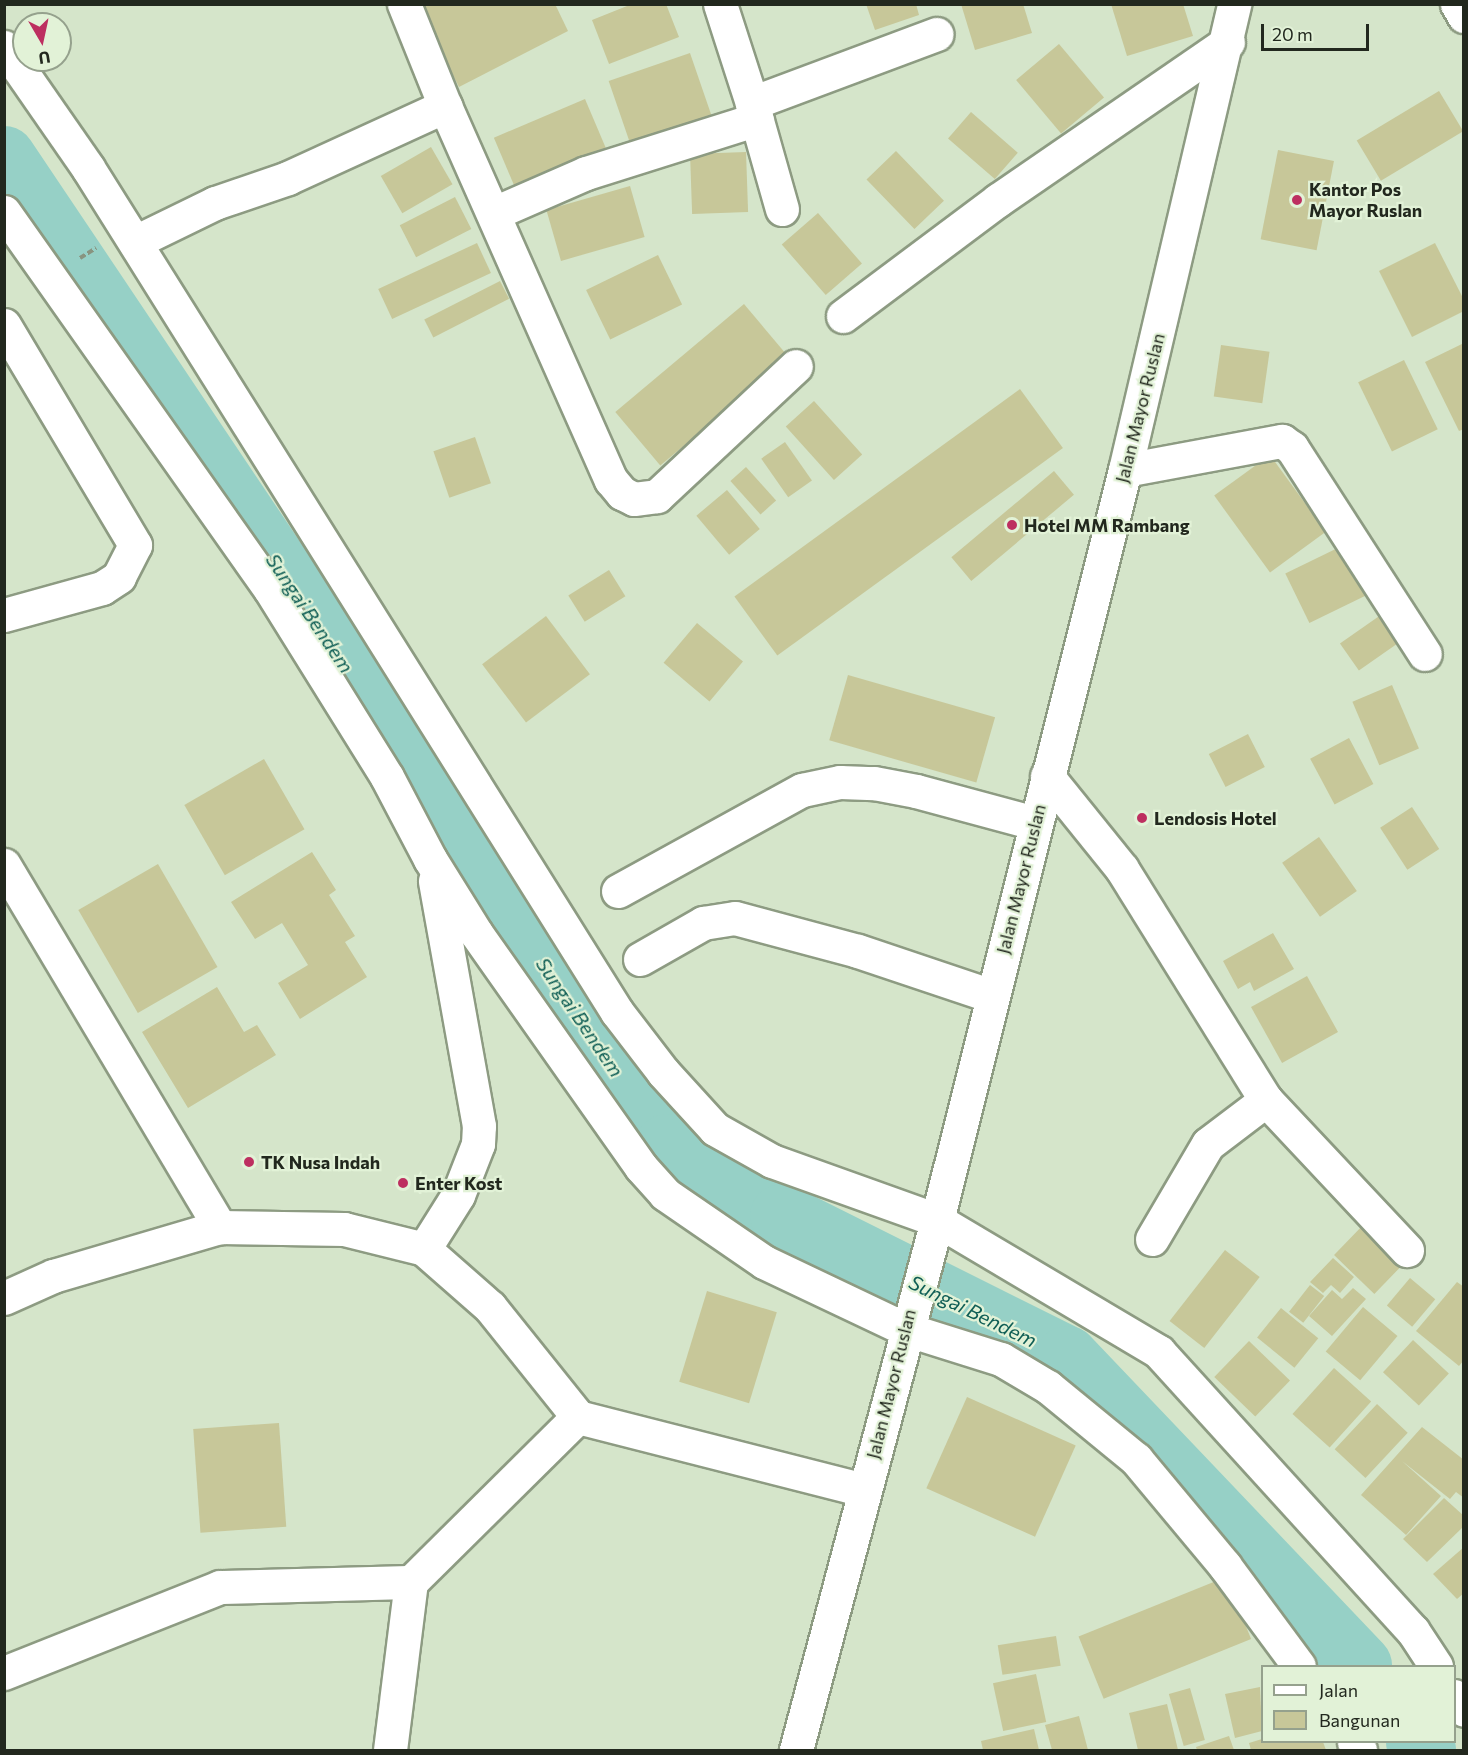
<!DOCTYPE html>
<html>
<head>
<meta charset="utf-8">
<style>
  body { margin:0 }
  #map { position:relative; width:1468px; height:1755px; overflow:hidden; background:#d5e5ca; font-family:Commissioner,sans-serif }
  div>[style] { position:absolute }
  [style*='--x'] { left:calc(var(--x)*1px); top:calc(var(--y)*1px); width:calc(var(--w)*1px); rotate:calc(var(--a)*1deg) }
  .river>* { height:64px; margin:-32px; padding:0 32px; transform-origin:32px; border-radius:32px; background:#96d0c6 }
  .building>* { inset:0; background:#c7c799; transform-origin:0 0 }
  .path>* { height:4px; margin-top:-2px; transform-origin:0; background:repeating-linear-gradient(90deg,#889480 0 6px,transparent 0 9px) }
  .roads { filter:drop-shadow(2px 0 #8d9b82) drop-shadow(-2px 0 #8d9b82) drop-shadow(0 2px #8d9b82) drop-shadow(0 -2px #8d9b82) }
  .minor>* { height:33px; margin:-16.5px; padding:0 16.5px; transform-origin:16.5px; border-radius:16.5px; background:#fff }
  .dots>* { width:16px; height:16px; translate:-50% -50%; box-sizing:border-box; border:3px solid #e2f2d7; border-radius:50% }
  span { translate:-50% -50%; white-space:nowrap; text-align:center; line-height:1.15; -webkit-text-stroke:4.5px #e2f2d7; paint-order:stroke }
  .poi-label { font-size:18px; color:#22281e; font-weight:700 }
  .left { translate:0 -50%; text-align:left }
  .street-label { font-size:18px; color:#22281e }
  .water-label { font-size:20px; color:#0f5e55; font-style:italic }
  .frame { position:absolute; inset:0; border:6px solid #22281e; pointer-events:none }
  .legend { position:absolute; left:1261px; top:1665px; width:195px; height:78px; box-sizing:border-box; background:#e2f2d7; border:2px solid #95a18d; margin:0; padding:8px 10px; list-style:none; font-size:18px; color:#22281e }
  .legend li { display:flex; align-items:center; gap:12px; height:30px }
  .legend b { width:30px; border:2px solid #95a18d }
  .north { position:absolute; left:12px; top:12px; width:60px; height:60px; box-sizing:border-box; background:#e2f2d7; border:2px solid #95a18d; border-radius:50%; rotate:171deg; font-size:16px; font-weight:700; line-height:24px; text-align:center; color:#22281e }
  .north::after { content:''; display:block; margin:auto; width:21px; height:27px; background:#bd2f60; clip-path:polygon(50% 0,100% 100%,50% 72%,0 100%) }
  .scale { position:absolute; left:1261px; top:24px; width:108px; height:27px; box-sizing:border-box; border:3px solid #22281e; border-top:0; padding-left:8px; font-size:18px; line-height:21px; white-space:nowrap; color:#22281e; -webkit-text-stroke:4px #e2f2d7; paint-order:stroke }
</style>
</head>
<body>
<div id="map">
  <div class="river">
    <div style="--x:4;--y:158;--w:1190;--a:56.14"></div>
    <div style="--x:667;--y:1146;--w:135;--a:31.3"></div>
    <div style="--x:782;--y:1216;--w:318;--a:26.5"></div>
    <div style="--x:1067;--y:1358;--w:425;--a:46.4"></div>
    <div style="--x:1418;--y:1742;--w:10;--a:53"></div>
  </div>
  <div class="building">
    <div style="clip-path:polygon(417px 4px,555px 4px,568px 31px,459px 87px)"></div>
    <div style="clip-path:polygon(632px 4px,666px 4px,679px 37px,609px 64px,592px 20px)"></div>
    <div style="clip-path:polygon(866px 4px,916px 4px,919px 15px,875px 30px)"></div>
    <div style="clip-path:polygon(961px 4px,1023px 4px,1032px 33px,975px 50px)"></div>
    <div style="clip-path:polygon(1111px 4px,1183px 4px,1193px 36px,1127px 56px)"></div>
    <div style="left:1059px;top:44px;width:70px;height:56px;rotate:50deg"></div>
    <div style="left:690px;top:53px;width:71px;height:86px;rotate:71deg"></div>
    <div style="left:1439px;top:91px;width:47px;height:96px;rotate:59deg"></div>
    <div style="left:585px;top:99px;width:59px;height:99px;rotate:67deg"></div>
    <div style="left:971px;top:112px;width:62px;height:35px;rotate:41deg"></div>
    <div style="left:431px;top:147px;width:43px;height:58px;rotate:60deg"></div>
    <div style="left:1278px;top:150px;width:57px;height:91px;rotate:11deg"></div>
    <div style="left:896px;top:151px;width:69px;height:41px;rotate:46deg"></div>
    <div style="left:746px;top:152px;width:60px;height:56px;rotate:88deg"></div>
    <div style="left:630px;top:186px;width:53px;height:87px;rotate:74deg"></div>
    <div style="left:455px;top:197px;width:36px;height:62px;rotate:63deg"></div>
    <div style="left:818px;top:213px;width:67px;height:48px;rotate:49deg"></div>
    <div style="left:477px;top:243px;width:33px;height:109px;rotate:65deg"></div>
    <div style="clip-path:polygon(1435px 243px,1464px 300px,1464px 311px,1412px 337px,1379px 271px)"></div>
    <div style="left:658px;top:255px;width:55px;height:80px;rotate:64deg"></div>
    <div style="left:500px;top:281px;width:20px;height:85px;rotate:63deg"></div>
    <div style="left:744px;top:304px;width:70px;height:168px;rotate:50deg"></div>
    <div style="clip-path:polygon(1464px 343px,1464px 429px,1459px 431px,1425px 362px)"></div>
    <div style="left:1221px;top:345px;width:49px;height:52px;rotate:8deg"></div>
    <div style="left:1404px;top:360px;width:77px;height:51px;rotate:64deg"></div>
    <div style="left:1020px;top:389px;width:73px;height:353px;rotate:54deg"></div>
    <div style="left:814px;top:401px;width:72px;height:38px;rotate:48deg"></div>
    <div style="left:475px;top:437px;width:49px;height:44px;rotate:71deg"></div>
    <div style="left:785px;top:442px;width:47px;height:29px;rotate:55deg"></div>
    <div style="left:1270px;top:455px;width:95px;height:69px;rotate:54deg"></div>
    <div style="left:746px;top:467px;width:45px;height:21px;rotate:48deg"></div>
    <div style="left:1054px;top:471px;width:31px;height:134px;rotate:50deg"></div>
    <div style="left:727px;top:490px;width:51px;height:40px;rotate:50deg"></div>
    <div style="left:1350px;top:542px;width:55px;height:72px;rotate:64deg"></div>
    <div style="left:609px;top:570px;width:31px;height:48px;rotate:58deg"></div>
    <div style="left:1385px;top:612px;width:33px;height:55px;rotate:55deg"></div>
    <div style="left:546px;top:616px;width:73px;height:80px;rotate:53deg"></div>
    <div style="left:697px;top:623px;width:60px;height:52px;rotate:40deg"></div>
    <div style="left:848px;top:675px;width:153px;height:68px;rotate:16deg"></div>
    <div style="left:1392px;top:685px;width:69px;height:43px;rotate:67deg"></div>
    <div style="left:1248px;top:734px;width:37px;height:44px;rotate:63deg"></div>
    <div style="left:1349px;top:738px;width:52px;height:44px;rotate:62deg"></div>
    <div style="left:264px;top:759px;width:81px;height:92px;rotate:60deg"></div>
    <div style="left:1412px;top:807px;width:50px;height:38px;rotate:57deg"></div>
    <div style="left:1319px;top:837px;width:66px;height:45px;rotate:55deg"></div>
    <div style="clip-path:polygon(312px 852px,336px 890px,329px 895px,355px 936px,345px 942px,367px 977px,300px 1019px,278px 983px,308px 965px,282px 923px,255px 939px,231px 902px)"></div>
    <div style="left:158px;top:864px;width:119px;height:92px;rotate:60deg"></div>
    <div style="clip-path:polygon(1273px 933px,1294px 969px,1254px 991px,1250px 982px,1238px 989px,1223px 961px)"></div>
    <div style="left:1307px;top:976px;width:64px;height:64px;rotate:61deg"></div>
    <div style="clip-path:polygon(217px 987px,244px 1032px,257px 1025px,276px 1055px,188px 1108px,142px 1032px)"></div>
    <div style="left:1366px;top:1222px;width:56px;height:46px;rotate:44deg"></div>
    <div style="left:1225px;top:1250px;width:44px;height:90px;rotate:38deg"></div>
    <div style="clip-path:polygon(1333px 1258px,1354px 1277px,1340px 1293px,1331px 1285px,1323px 1293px,1310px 1282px)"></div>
    <div style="left:1410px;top:1278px;width:33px;height:36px;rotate:40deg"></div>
    <div style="clip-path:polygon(1457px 1282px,1464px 1287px,1464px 1360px,1459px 1366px,1416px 1331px)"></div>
    <div style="left:1310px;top:1285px;width:18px;height:34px;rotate:38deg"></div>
    <div style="clip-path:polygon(1353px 1288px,1366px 1299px,1332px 1336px,1309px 1316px,1332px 1290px,1342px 1299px)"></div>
    <div style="left:707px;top:1291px;width:73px;height:95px;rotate:17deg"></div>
    <div style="left:1363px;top:1307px;width:45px;height:58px;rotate:40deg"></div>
    <div style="left:1281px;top:1308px;width:48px;height:38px;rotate:39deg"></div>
    <div style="left:1413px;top:1340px;width:49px;height:44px;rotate:43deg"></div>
    <div style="left:1249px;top:1341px;width:57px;height:50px;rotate:44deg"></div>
    <div style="left:1334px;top:1368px;width:50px;height:62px;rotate:42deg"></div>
    <div style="left:967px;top:1397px;width:119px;height:100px;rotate:24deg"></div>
    <div style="left:1377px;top:1404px;width:42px;height:62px;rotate:43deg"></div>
    <div style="left:279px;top:1423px;width:104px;height:86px;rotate:86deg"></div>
    <div style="clip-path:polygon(1422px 1427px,1464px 1460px,1464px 1498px,1456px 1492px,1450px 1499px,1402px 1461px,1441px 1496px,1406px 1535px,1361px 1495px)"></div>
    <div style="clip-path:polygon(1444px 1498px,1464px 1516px,1464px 1526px,1427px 1562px,1403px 1539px)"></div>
    <div style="clip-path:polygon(1464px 1547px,1464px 1593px,1457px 1599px,1433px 1574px)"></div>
    <div style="left:1226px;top:1577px;width:67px;height:159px;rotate:68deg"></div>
    <div style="left:1056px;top:1636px;width:30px;height:59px;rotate:81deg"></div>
    <div style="left:1036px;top:1674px;width:49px;height:44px;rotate:78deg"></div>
    <div style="clip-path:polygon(1260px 1687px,1262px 1731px,1235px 1738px,1225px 1694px)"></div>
    <div style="left:1190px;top:1688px;width:54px;height:22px;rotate:74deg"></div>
    <div style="clip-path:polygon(1167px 1704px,1178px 1750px,1138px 1750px,1129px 1713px)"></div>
    <div style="clip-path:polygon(1079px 1716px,1088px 1750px,1052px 1750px,1045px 1725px)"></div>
    <div style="clip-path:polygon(1034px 1729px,1039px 1750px,983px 1750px,981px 1741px)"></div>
    <div style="clip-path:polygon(1229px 1736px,1234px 1750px,1197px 1750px,1196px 1747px)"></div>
    <div style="clip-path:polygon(1262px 1739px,1323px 1742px,1326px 1750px,1251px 1750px,1249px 1743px)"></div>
  </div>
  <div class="path">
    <div style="--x:80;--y:258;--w:19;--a:-32"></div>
  </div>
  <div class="roads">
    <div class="minor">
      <div style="--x:404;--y:4;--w:110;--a:68.1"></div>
      <div style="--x:445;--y:106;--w:409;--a:66.1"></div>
      <div style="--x:611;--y:480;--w:17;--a:50"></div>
      <div style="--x:622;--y:493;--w:13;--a:27"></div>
      <div style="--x:634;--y:499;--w:23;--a:-7"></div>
      <div style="--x:657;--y:496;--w:190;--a:-43.1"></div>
      <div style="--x:720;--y:4;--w:104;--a:72.1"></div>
      <div style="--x:1457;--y:4;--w:14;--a:60"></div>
      <div style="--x:4;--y:47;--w:147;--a:55.2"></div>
      <div style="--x:88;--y:168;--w:996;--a:57.92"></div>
      <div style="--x:617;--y:1012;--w:76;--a:52.5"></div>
      <div style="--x:663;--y:1072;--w:77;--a:47.6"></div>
      <div style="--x:715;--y:1129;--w:65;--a:29.3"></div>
      <div style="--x:772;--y:1161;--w:175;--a:19.7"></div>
      <div style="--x:937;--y:1220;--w:258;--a:30.7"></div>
      <div style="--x:1159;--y:1352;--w:377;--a:47.7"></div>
      <div style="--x:1413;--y:1631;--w:42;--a:56.7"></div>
      <div style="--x:782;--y:209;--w:110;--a:-105.8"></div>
      <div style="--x:752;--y:103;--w:197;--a:-20.5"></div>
      <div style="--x:4;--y:212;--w:461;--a:54.8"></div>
      <div style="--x:270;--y:589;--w:221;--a:58.1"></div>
      <div style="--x:387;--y:777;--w:93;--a:62.3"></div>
      <div style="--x:430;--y:859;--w:87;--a:58.1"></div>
      <div style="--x:476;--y:933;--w:286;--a:54.8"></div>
      <div style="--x:641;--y:1167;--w:36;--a:48"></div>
      <div style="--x:665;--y:1194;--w:120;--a:34.5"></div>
      <div style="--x:764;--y:1262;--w:156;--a:25.4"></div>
      <div style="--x:905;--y:1329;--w:101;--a:17.4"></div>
      <div style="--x:1001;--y:1359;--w:55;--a:30.8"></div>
      <div style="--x:1048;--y:1387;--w:114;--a:39.3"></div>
      <div style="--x:1136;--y:1459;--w:139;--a:50.2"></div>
      <div style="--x:1225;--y:1566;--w:124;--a:53.5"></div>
      <div style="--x:494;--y:213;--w:100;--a:-23.5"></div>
      <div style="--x:586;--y:173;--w:179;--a:-17.5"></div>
      <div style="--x:135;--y:242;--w:89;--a:-26"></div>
      <div style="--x:215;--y:203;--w:77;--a:-18.9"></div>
      <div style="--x:288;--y:178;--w:173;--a:-24.6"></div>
      <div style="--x:843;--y:316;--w:194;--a:-36.8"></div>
      <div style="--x:998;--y:200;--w:279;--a:-34.5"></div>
      <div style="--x:4;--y:325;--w:256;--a:59.2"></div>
      <div style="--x:135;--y:545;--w:36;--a:117"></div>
      <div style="--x:119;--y:577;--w:20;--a:147"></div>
      <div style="--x:102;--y:588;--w:102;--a:164.6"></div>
      <div style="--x:1125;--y:470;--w:160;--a:-10.5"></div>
      <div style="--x:1282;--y:441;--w:12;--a:35"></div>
      <div style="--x:1292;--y:448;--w:245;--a:57.2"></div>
      <div style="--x:1047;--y:776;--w:119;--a:51.1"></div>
      <div style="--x:1122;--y:869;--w:272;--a:58.1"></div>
      <div style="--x:1266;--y:1100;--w:206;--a:46.8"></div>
      <div style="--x:4;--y:865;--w:422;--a:59.2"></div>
      <div style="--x:618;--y:891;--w:210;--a:-28.8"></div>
      <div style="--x:802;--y:790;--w:39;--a:-12"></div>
      <div style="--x:840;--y:782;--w:34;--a:2"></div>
      <div style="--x:874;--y:783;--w:43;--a:10.8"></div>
      <div style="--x:916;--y:791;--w:123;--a:15.1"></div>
      <div style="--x:640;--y:959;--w:73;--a:-29.7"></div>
      <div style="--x:703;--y:923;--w:32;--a:-9"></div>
      <div style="--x:735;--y:918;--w:127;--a:15"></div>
      <div style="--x:858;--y:951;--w:141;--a:18.6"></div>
      <div style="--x:1152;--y:1239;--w:110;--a:-59.5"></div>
      <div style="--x:1208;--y:1144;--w:73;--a:-37.2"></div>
      <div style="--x:424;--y:1249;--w:64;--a:-57.8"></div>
      <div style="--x:458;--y:1195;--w:55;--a:-68.6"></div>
      <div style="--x:478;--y:1144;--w:18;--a:-87"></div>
      <div style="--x:479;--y:1126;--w:249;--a:-100.2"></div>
      <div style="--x:4;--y:1298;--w:54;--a:-24.2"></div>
      <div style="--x:53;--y:1276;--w:174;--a:-16.4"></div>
      <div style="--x:220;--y:1227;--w:124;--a:0.9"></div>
      <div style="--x:344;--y:1229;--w:82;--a:14"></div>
      <div style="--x:424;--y:1249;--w:88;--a:41.3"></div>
      <div style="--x:490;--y:1307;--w:141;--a:51.3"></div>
      <div style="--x:578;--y:1417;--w:295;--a:14.3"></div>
      <div style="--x:4;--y:1673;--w:232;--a:-21.7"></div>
      <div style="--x:220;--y:1587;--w:191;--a:-1.5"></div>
      <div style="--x:411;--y:1582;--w:235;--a:-44.7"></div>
      <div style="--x:1454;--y:1696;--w:17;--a:54"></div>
      <div style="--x:1354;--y:1742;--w:10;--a:53"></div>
      <div style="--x:390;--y:1750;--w:169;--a:-82.9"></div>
      <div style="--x:796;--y:1750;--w:548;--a:-75.1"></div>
      <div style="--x:937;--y:1220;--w:773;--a:-75.93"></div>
      <div style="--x:1125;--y:470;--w:479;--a:-76.8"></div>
    </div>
  </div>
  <div class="dots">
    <div style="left:1297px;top:200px;background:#bd2f60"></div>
    <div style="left:1012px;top:525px;background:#bd2f60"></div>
    <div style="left:1142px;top:818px;background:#bd2f60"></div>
    <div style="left:249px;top:1162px;background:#bd2f60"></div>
    <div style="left:403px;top:1183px;background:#bd2f60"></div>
  </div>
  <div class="poi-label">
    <span class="left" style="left:1309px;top:200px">Kantor Pos<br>Mayor Ruslan</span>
    <span class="left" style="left:1024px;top:525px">Hotel MM Rambang</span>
    <span class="left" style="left:1154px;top:818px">Lendosis Hotel</span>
    <span class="left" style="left:261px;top:1162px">TK Nusa Indah</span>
    <span class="left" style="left:415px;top:1183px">Enter Kost</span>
  </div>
  <div class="street-label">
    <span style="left:1140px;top:408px;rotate:-76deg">Jalan Mayor Ruslan</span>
    <span style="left:1021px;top:879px;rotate:-76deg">Jalan Mayor Ruslan</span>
    <span style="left:891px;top:1384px;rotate:-76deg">Jalan Mayor Ruslan</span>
  </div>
  <div class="water-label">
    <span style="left:310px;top:613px;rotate:56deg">Sungai Bendem</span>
    <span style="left:580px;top:1017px;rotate:56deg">Sungai Bendem</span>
    <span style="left:973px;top:1311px;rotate:26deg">Sungai Bendem</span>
  </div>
  <div class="frame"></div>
  <ul class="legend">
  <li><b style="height:8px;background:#fff"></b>Jalan</li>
  <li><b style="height:16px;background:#c7c799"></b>Bangunan</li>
  </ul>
  <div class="north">U</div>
  <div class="scale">20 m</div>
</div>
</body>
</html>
